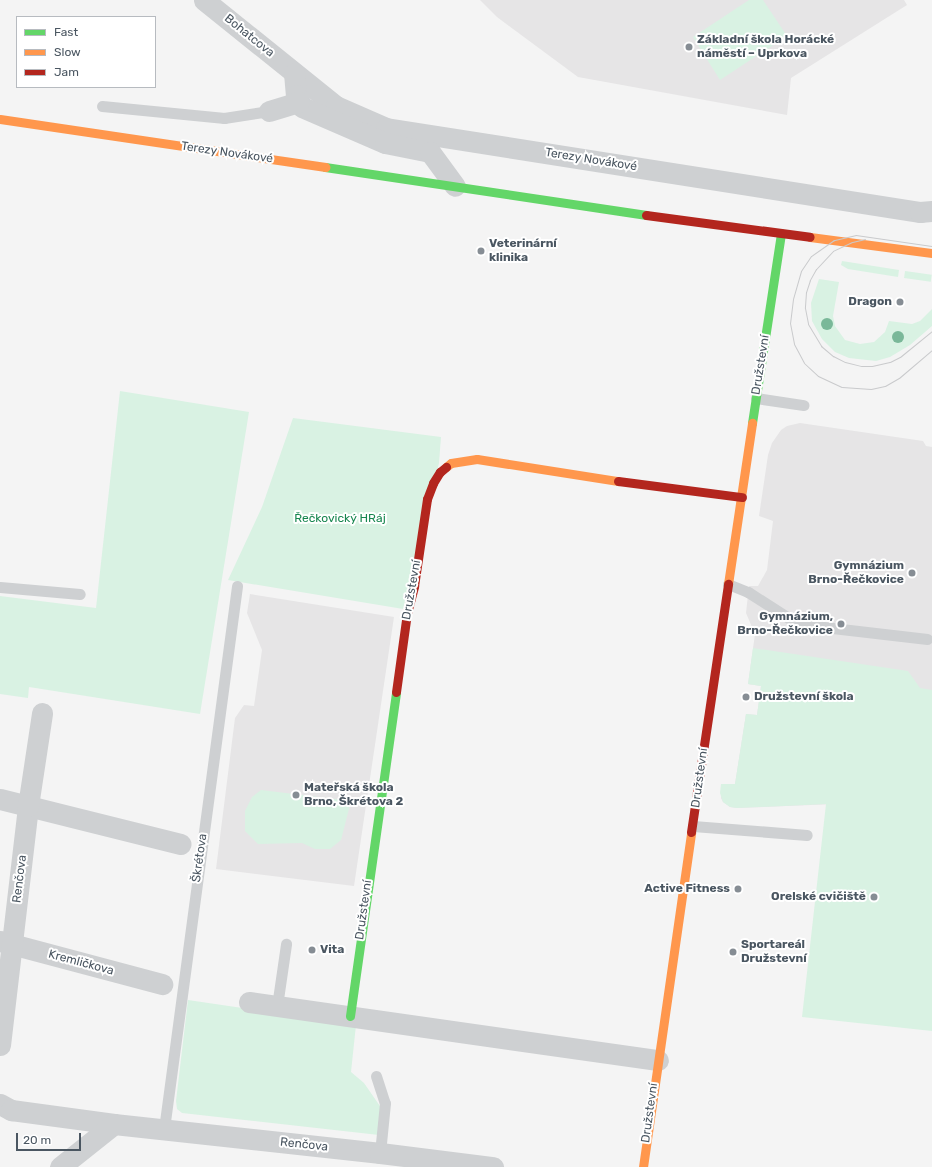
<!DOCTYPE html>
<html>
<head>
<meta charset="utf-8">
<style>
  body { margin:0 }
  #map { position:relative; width:932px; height:1167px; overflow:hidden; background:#f4f4f4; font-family:Rubik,sans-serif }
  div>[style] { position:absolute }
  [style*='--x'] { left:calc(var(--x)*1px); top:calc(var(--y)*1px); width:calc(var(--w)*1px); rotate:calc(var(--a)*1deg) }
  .education>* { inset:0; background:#e6e5e6 }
  .green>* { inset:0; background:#d9f2e3; transform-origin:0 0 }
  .lane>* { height:11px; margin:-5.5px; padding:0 5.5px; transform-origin:5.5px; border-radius:5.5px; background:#ced0d2 }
  .street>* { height:21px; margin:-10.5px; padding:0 10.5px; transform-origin:10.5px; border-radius:10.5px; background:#ced0d2 }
  .fast>* { height:9px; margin:-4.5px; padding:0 4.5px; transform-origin:4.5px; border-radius:4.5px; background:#63d668 }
  .slow>* { height:9px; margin:-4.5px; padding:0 4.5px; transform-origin:4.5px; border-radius:4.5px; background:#ff974d }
  .jam>* { height:9px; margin:-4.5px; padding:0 4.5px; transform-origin:4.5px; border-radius:4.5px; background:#b3261e }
  .tram>* { height:1px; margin:-0.5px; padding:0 0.5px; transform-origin:0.5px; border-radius:0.5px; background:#c9cacc }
  .trees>* { width:12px; height:12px; margin:-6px; border-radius:50%; background:#7ab899 }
  .dots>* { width:11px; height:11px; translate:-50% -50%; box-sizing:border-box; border:2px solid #fff; border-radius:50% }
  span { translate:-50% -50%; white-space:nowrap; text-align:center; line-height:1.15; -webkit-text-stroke:4px #fff; paint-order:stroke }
  .street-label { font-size:12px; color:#4a5661 }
  .poi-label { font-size:12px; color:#4a5661; font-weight:700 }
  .left { translate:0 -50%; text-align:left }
  .right { translate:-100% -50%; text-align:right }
  .park-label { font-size:12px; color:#17864f }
  .legend { position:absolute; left:16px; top:16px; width:140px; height:72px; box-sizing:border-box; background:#fff; border:1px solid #b7bbc0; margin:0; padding:5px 7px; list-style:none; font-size:12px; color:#4a5661 }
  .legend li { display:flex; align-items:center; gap:8px; height:20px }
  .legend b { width:20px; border:1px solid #b7bbc0 }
  .scale { position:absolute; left:16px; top:1133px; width:65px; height:18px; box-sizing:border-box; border:2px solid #4a5661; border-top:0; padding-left:5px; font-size:12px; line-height:14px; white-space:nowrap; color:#4a5661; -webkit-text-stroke:3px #fff; paint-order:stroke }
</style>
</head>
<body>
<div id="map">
  <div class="education">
    <div style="clip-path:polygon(480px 0,904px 0,907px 5px,791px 78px,787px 115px,578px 77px,497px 17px)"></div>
    <div style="clip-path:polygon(800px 423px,923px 441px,926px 446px,932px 447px,932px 800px,737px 808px,730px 807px,723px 802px,721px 798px,721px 784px,735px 784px,746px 714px,757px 715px,761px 686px,748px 684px,755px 634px,746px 613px,749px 586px,758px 586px,767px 570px,773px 521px,759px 516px,768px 455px,772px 443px,781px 430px,787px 426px)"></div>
    <div style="clip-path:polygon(250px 594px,394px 617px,354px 886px,216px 869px,235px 718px,244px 705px,254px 706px,262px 650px,247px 613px)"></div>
  </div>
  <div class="green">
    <div style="clip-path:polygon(749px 0,763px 0,787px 36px,720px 80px,693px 37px)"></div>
    <div style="clip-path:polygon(842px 261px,899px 270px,898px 277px,848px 269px,841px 265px)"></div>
    <div style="left:905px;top:271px;width:27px;height:7px;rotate:8deg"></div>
    <div style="clip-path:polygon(819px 279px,839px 282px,833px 316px,835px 326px,845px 340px,860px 344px,874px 342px,885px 332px,889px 321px,912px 324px,920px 321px,932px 309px,932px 326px,910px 345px,890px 357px,876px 361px,849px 358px,835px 352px,822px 339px,812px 321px,811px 303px)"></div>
    <div style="clip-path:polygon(120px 391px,249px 412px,200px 714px,29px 687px,28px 698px,0 694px,0 596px,96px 608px)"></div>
    <div style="clip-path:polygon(293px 418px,441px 437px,439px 463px,403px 609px,228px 580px,262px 507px)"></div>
    <div style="clip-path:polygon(753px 648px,908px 671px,920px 688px,932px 690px,932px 1031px,802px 1017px,826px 804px,737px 808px,730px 807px,723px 802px,720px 793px,721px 784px,735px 784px,746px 714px,757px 715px,761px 686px,748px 684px)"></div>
    <div style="clip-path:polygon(261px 790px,351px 801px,341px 840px,330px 849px,315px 849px,302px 843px,258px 844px,245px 831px,245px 811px,252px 797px)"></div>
    <div style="clip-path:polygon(188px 1000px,356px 1025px,351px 1072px,364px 1083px,382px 1109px,379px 1135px,182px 1113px,177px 1109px,176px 1101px)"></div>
  </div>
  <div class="lane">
    <div style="--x:102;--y:106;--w:123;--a:5.6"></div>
    <div style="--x:224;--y:118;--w:46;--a:-8.8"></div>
    <div style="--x:756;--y:398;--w:48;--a:8.5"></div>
    <div style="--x:728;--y:584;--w:22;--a:22"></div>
    <div style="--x:748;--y:592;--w:59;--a:32.6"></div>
    <div style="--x:798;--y:624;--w:130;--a:6.6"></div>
    <div style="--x:0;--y:587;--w:80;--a:5"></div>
    <div style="--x:693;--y:826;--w:114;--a:4.5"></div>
    <div style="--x:277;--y:1006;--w:63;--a:-81.7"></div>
    <div style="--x:376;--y:1076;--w:28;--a:72"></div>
    <div style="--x:385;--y:1103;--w:50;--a:95.7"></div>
    <div style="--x:164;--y:1129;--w:548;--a:-82.34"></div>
  </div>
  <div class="street">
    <div style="--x:204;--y:0;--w:169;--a:38.8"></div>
    <div style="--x:336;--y:106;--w:55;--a:23.7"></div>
    <div style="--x:386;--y:128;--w:541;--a:8.94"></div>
    <div style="--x:920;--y:212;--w:12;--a:-5"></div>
    <div style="--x:294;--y:73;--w:22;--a:85"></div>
    <div style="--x:296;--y:95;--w:13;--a:63"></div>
    <div style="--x:302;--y:107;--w:90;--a:23.4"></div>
    <div style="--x:385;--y:143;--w:46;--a:11.3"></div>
    <div style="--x:430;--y:152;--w:42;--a:53.7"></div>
    <div style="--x:269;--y:111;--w:31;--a:-17"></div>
    <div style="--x:0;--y:799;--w:186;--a:14"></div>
    <div style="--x:0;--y:941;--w:168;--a:14.9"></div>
    <div style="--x:249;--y:1002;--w:413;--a:8.1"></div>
    <div style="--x:0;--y:1045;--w:241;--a:-83.3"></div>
    <div style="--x:28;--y:806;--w:94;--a:-81.4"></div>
    <div style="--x:0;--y:1104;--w:13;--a:29"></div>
    <div style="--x:11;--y:1110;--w:104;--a:7.7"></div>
    <div style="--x:114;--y:1124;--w:268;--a:6.2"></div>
    <div style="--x:380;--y:1153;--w:114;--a:7.1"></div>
    <div style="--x:60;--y:1167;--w:69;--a:-38.5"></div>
  </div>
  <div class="fast">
    <div style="--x:325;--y:167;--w:325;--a:8.5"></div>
    <div style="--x:752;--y:423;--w:192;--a:-81.3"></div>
    <div style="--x:350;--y:1016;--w:327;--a:-81.9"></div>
  </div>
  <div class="slow">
    <div style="--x:0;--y:119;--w:329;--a:8.4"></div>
    <div style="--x:810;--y:237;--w:123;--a:7.5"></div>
    <div style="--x:446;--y:467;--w:6;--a:-39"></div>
    <div style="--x:451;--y:463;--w:26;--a:-9"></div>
    <div style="--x:477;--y:459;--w:143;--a:8.9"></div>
    <div style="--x:728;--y:584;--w:163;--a:-81.5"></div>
    <div style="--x:643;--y:1167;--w:338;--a:-81.8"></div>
  </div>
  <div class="jam">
    <div style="--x:646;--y:215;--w:165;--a:7.6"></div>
    <div style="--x:618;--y:481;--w:125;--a:7.4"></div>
    <div style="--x:396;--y:692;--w:80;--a:-82.1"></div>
    <div style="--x:407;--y:613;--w:28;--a:-75"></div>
    <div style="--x:414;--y:586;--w:88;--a:-81.5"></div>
    <div style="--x:427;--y:499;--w:17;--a:-69"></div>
    <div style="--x:433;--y:483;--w:13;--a:-58"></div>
    <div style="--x:440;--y:472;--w:8;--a:-40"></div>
    <div style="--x:691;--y:832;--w:251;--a:-81.5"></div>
  </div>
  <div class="tram">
    <div style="--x:865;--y:239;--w:13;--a:167"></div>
    <div style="--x:852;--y:242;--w:21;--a:155"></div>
    <div style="--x:833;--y:251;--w:25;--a:133"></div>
    <div style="--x:816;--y:269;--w:13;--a:119"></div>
    <div style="--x:810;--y:280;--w:13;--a:108"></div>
    <div style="--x:806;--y:292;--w:16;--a:94"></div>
    <div style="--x:805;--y:308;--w:16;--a:79"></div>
    <div style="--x:808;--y:324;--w:26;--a:59"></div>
    <div style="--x:821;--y:346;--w:16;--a:40"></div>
    <div style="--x:833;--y:356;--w:13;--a:27"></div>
    <div style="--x:845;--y:362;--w:16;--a:14"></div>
    <div style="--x:861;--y:366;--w:11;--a:0"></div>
    <div style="--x:872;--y:366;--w:18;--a:-13"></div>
    <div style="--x:890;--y:362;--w:11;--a:-27"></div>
    <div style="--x:900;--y:357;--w:41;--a:-39.1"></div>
    <div style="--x:932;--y:246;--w:77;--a:-171.8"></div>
    <div style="--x:856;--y:235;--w:23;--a:167"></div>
    <div style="--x:834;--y:240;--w:28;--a:145"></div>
    <div style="--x:811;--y:256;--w:18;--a:124"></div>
    <div style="--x:801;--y:271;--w:29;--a:106"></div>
    <div style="--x:793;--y:299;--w:24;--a:97"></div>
    <div style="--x:790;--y:323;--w:21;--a:79"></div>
    <div style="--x:794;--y:344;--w:21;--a:62"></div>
    <div style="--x:804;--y:363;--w:19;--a:43"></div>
    <div style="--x:818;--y:376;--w:26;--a:25"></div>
    <div style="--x:842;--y:387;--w:29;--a:4"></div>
    <div style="--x:871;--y:389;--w:14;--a:-12"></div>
    <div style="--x:885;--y:386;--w:16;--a:-30"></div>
    <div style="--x:899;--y:378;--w:43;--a:-40.3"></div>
  </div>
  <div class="trees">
    <div style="left:827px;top:324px"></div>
    <div style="left:898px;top:337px"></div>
  </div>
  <div class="dots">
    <div style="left:689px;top:47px;background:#868d94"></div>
    <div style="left:481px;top:251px;background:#868d94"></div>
    <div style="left:900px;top:302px;background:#868d94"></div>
    <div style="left:912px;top:573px;background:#868d94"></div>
    <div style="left:841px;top:624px;background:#868d94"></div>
    <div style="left:746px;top:697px;background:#868d94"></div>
    <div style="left:296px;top:795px;background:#868d94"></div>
    <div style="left:738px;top:889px;background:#868d94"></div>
    <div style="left:874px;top:897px;background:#868d94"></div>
    <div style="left:312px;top:950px;background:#868d94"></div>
    <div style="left:733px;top:952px;background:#868d94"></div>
  </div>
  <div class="street-label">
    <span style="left:249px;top:36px;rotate:39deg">Bohatcova</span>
    <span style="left:227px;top:153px;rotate:8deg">Terezy Novákové</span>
    <span style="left:591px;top:160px;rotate:9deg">Terezy Novákové</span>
    <span style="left:761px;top:365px;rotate:-81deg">Družstevní</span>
    <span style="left:412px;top:590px;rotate:-80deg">Družstevní</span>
    <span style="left:700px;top:778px;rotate:-82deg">Družstevní</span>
    <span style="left:200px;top:858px;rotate:-82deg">Škrétova</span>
    <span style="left:20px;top:879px;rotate:-83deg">Renčova</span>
    <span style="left:364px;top:910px;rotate:-82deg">Družstevní</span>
    <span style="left:81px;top:963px;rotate:15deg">Kremličkova</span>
    <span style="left:650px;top:1113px;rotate:-82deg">Družstevní</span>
    <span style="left:304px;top:1145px;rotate:6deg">Renčova</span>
  </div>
  <div class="poi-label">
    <span class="left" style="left:697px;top:47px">Základní škola Horácké<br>náměstí – Uprkova</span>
    <span class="left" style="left:489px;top:251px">Veterinární<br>klinika</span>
    <span class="right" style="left:892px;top:302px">Dragon</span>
    <span class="right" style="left:904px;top:573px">Gymnázium<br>Brno-Řečkovice</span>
    <span class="right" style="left:833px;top:624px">Gymnázium,<br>Brno-Řečkovice</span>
    <span class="left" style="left:754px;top:697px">Družstevní škola</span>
    <span class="left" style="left:304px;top:795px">Mateřská škola<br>Brno, Škrétova 2</span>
    <span class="right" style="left:730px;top:889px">Active Fitness</span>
    <span class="right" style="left:866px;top:897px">Orelské cvičiště</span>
    <span class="left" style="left:741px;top:952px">Sportareál<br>Družstevní</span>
    <span class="left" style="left:320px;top:950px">Vita</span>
  </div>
  <div class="park-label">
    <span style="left:340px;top:519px">Řečkovický HRáj</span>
  </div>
  <ul class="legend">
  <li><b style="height:5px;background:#63d668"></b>Fast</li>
  <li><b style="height:5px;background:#ff974d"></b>Slow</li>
  <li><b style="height:5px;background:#b3261e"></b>Jam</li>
  </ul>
  <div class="scale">20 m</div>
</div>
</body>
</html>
